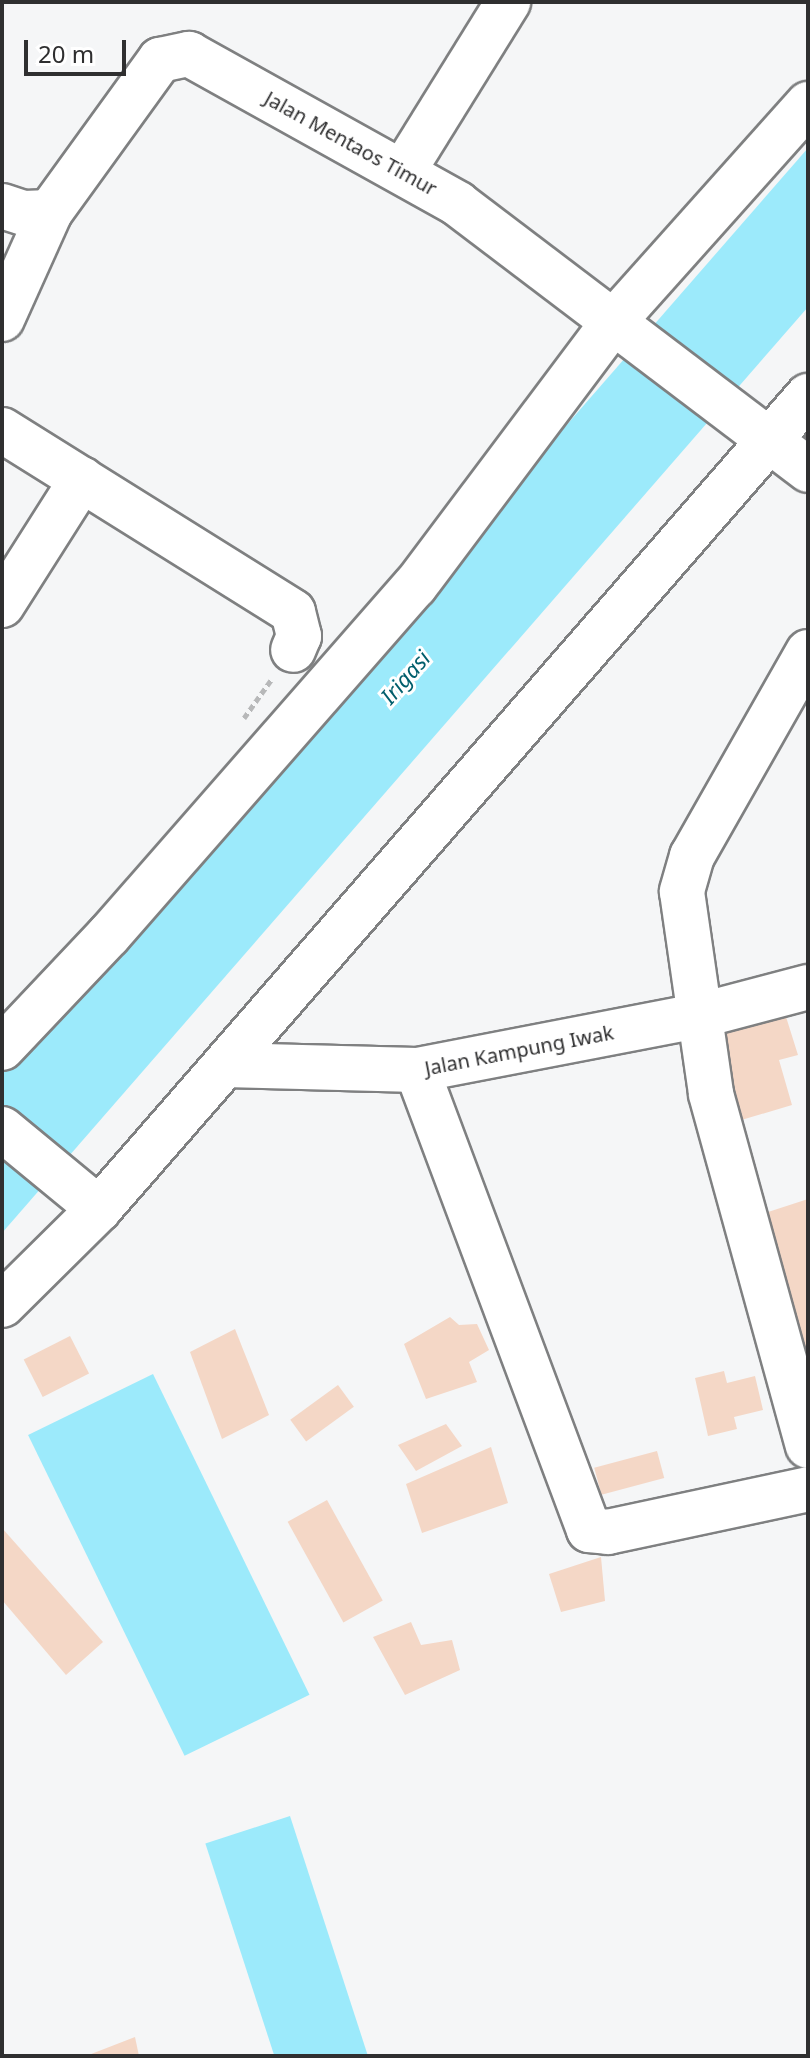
<!DOCTYPE html>
<html>
<head>
<meta charset="utf-8">
<style>
  body { margin:0 }
  #map { position:relative; width:810px; height:2058px; overflow:hidden; background:#f5f6f7; font-family:"Noto Sans",sans-serif }
  div>[style] { position:absolute }
  [style*='--x'] { left:calc(var(--x)*1px); top:calc(var(--y)*1px); width:calc(var(--w)*1px); rotate:calc(var(--a)*1deg) }
  .water>* { inset:0; background:#9ceafb; transform-origin:0 0 }
  .building>* { inset:0; background:#f4d7c6; transform-origin:0 0 }
  .path>* { height:5px; margin-top:-2.5px; transform-origin:0; background:repeating-linear-gradient(90deg,#b7b8b9 0 6px,transparent 0 10px) }
  .roads { filter:drop-shadow(2px 0 #7f8081) drop-shadow(-2px 0 #7f8081) drop-shadow(0 2px #7f8081) drop-shadow(0 -2px #7f8081) }
  .minor>* { height:44px; margin:-22px; padding:0 22px; transform-origin:22px; border-radius:22px; background:#fff }
  span { translate:-50% -50%; white-space:nowrap; text-align:center; line-height:1.15; -webkit-text-stroke:6px #fff; paint-order:stroke }
  .street-label { font-size:20px; color:#2f2f30 }
  .water-label { font-size:22px; color:#005e6c; font-style:italic }
  .frame { position:absolute; inset:0; border:4px solid #2f2f30; pointer-events:none }
  .scale { position:absolute; left:24px; top:40px; width:102px; height:36px; box-sizing:border-box; border:4px solid #2f2f30; border-top:0; padding-left:10px; font-size:24px; line-height:28px; white-space:nowrap; color:#2f2f30; -webkit-text-stroke:6px #fff; paint-order:stroke }
</style>
</head>
<body>
<div id="map">
  <div class="water">
    <div style="clip-path:polygon(808px 148px,808px 307px,2px 1233px,2px 1073px)"></div>
    <div style="left:153px;top:1374px;width:357px;height:139px;rotate:64deg"></div>
    <div style="left:290px;top:1816px;width:252px;height:89px;rotate:72deg"></div>
  </div>
  <div class="building">
    <div style="clip-path:polygon(782px 1004px,798px 1055px,779px 1060px,792px 1105px,738px 1121px,703px 1025px)"></div>
    <div style="clip-path:polygon(808px 1199px,808px 1393px,759px 1215px)"></div>
    <div style="clip-path:polygon(450px 1317px,459px 1325px,477px 1324px,489px 1350px,469px 1362px,477px 1382px,426px 1399px,404px 1344px)"></div>
    <div style="clip-path:polygon(235px 1329px,269px 1415px,222px 1439px,190px 1352px)"></div>
    <div style="left:70px;top:1336px;width:42px;height:52px;rotate:63deg"></div>
    <div style="clip-path:polygon(724px 1371px,727px 1383px,755px 1376px,763px 1410px,734px 1417px,737px 1429px,708px 1436px,695px 1378px)"></div>
    <div style="left:338px;top:1385px;width:27px;height:59px;rotate:54deg"></div>
    <div style="clip-path:polygon(446px 1424px,462px 1446px,416px 1471px,398px 1445px)"></div>
    <div style="clip-path:polygon(491px 1447px,508px 1503px,422px 1533px,406px 1484px)"></div>
    <div style="left:657px;top:1451px;width:28px;height:65px;rotate:75deg"></div>
    <div style="left:327px;top:1500px;width:115px;height:45px;rotate:61deg"></div>
    <div style="clip-path:polygon(2px 1528px,103px 1642px,66px 1675px,2px 1600px)"></div>
    <div style="clip-path:polygon(601px 1557px,605px 1601px,561px 1612px,549px 1574px)"></div>
    <div style="clip-path:polygon(411px 1622px,421px 1645px,452px 1640px,460px 1670px,405px 1695px,373px 1637px)"></div>
    <div style="clip-path:polygon(135px 2037px,139px 2056px,86px 2056px)"></div>
  </div>
  <div class="path">
    <div style="--x:244;--y:718;--w:47;--a:-54.6"></div>
  </div>
  <div class="roads">
    <div class="minor">
      <div style="--x:404;--y:170;--w:198;--a:-58.2"></div>
      <div style="--x:2;--y:206;--w:23;--a:18"></div>
      <div style="--x:24;--y:213;--w:26;--a:-2"></div>
      <div style="--x:50;--y:212;--w:188;--a:-54.1"></div>
      <div style="--x:160;--y:60;--w:30;--a:-12"></div>
      <div style="--x:189;--y:54;--w:308;--a:29.1"></div>
      <div style="--x:458;--y:204;--w:440;--a:37.2"></div>
      <div style="--x:2;--y:319;--w:117;--a:-65.8"></div>
      <div style="--x:2;--y:430;--w:343;--a:32"></div>
      <div style="--x:293;--y:612;--w:25;--a:76"></div>
      <div style="--x:299;--y:636;--w:15;--a:113"></div>
      <div style="--x:2;--y:605;--w:149;--a:-57.6"></div>
      <div style="--x:808;--y:652;--w:235;--a:119.6"></div>
      <div style="--x:692;--y:856;--w:37;--a:106"></div>
      <div style="--x:682;--y:892;--w:204;--a:81.8"></div>
      <div style="--x:711;--y:1094;--w:365;--a:74.6"></div>
      <div style="--x:2;--y:1048;--w:156;--a:-46.6"></div>
      <div style="--x:109;--y:935;--w:464;--a:-48.8"></div>
      <div style="--x:415;--y:586;--w:333;--a:-53.1"></div>
      <div style="--x:615;--y:320;--w:290;--a:-48.2"></div>
      <div style="--x:225;--y:1065;--w:192;--a:1.5"></div>
      <div style="--x:417;--y:1070;--w:290;--a:-10.9"></div>
      <div style="--x:702;--y:1015;--w:110;--a:-14.8"></div>
      <div style="--x:417;--y:1070;--w:491;--a:69.5"></div>
      <div style="--x:589;--y:1530;--w:19;--a:6"></div>
      <div style="--x:608;--y:1532;--w:205;--a:-12.1"></div>
      <div style="--x:2;--y:1129;--w:126;--a:39.5"></div>
      <div style="--x:2;--y:1305;--w:136;--a:-44.7"></div>
      <div style="--x:99;--y:1209;--w:1079;--a:-48.91"></div>
    </div>
  </div>
  <div class="street-label">
    <span style="left:351px;top:143px;rotate:29deg">Jalan Mentaos Timur</span>
    <span style="left:519px;top:1050px;rotate:-11deg">Jalan Kampung Iwak</span>
  </div>
  <div class="water-label">
    <span style="left:405px;top:677px;rotate:-49deg">Irigasi</span>
  </div>
  <div class="frame"></div>
  <div class="scale">20 m</div>
</div>
</body>
</html>
